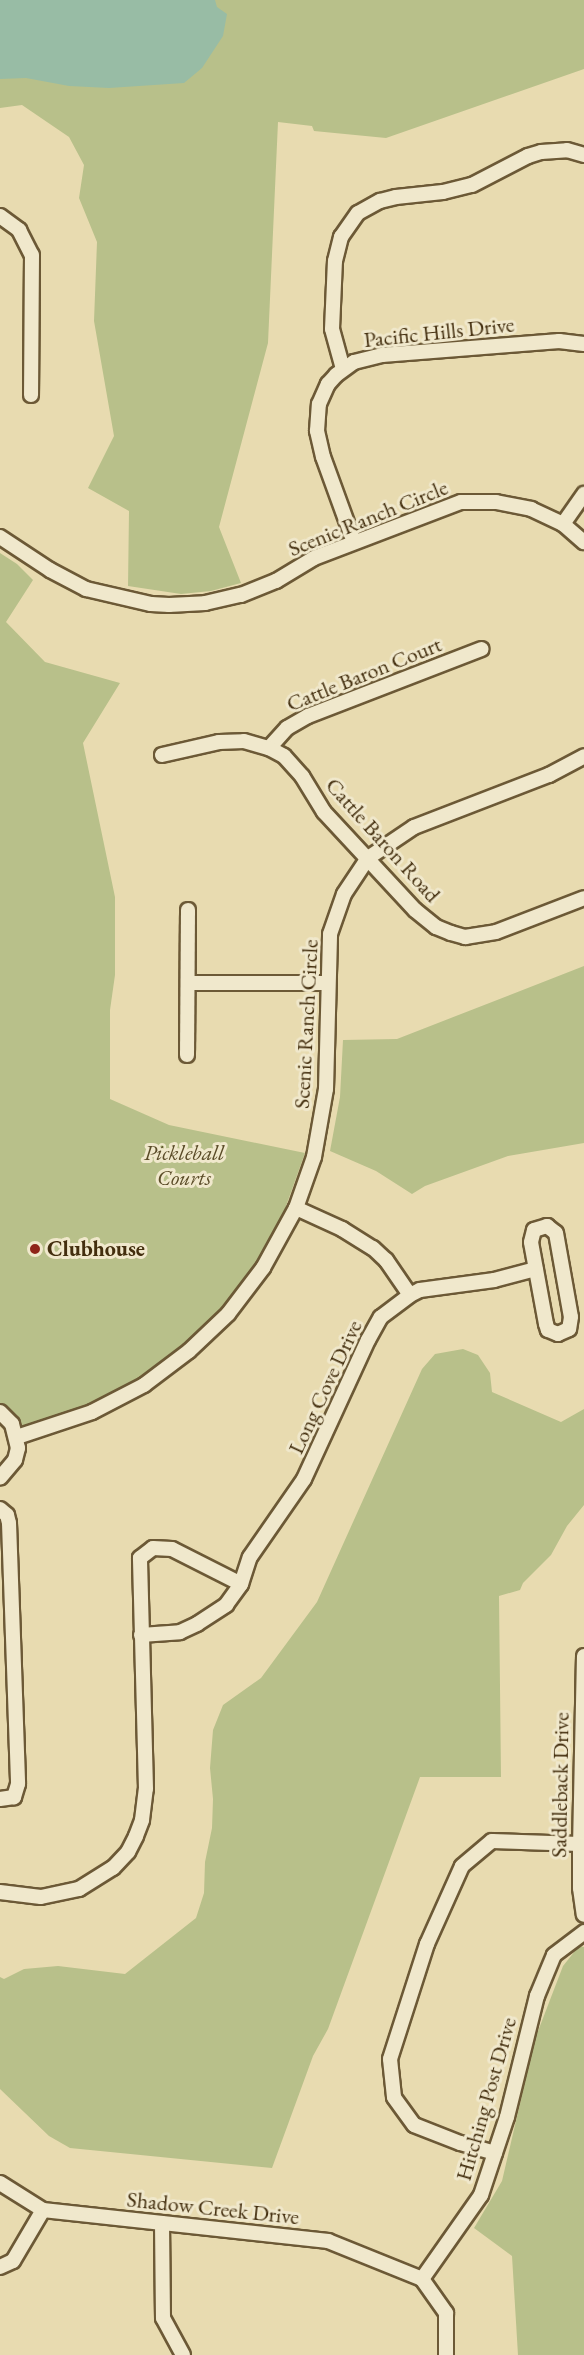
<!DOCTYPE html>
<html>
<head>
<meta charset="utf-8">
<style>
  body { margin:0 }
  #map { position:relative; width:584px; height:2355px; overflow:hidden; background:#e8dbb0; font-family:"EB Garamond",serif }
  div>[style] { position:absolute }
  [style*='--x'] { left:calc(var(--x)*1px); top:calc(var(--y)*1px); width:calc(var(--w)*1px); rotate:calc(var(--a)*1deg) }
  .green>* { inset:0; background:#b8c08a }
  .water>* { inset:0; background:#98bca5 }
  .roads { filter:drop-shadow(2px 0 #6c5936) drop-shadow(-2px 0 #6c5936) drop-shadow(0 2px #6c5936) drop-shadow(0 -2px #6c5936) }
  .minor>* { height:14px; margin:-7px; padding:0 7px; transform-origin:7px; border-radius:7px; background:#f0e8cc }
  .dots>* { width:16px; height:16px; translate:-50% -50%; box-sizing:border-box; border:3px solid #f0e8cc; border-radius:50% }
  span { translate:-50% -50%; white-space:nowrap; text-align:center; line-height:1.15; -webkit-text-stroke:6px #f0e8cc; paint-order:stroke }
  .street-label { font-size:22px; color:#432e0e }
  .park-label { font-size:22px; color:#5a4b27; font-style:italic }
  .poi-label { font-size:22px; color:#432e0e; font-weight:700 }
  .left { translate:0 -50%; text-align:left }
</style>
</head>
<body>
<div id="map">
  <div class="green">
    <div style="clip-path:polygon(0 0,584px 0,584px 69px,386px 138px,314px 131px,312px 126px,278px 122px,268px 343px,219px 527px,241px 583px,211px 591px,181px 594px,128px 586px,129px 511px,88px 488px,114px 436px,94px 321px,97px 242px,79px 198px,84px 165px,69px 137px,22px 105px,0 108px)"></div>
    <div style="clip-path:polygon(0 553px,17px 564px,33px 580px,6px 622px,45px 662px,120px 683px,83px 743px,115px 897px,115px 975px,110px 1010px,110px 1099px,169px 1125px,305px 1153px,281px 1220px,263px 1253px,228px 1301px,212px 1318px,170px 1357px,127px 1386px,70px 1414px,31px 1427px,24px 1427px,17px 1422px,9px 1411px,0 1405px)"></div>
    <div style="clip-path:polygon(584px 966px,584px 1143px,508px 1156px,425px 1186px,412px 1194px,376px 1171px,330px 1151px,340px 1097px,343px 1040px,397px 1039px)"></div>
    <div style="clip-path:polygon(463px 1349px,478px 1355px,490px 1373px,492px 1392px,561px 1422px,584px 1409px,584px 1505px,567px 1526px,551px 1555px,523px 1583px,520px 1590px,499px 1596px,501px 1777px,420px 1777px,328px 2029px,313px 2056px,272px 2168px,70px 2148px,49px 2136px,0 2089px,0 1977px,4px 1979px,24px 1969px,58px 1966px,125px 1974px,196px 1918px,204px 1893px,205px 1862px,212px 1828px,213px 1799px,210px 1768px,213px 1730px,223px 1705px,261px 1678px,317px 1602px,422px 1369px,435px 1354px)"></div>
    <div style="clip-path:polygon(579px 1946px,584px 1947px,584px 2355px,518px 2355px,512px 2256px,474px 2228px,502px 2181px,535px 2039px,563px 1966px)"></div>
  </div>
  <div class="water">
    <div style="clip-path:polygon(0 0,215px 0,217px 7px,227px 14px,223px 36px,202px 68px,184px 83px,109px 88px,69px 86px,26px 78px,0 79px)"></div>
  </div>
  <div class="roads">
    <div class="minor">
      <div style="--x:0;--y:216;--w:24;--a:36"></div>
      <div style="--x:19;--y:230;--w:28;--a:63"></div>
      <div style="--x:32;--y:255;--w:140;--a:90.4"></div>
      <div style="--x:343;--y:369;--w:41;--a:-105.4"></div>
      <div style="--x:332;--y:329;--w:68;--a:-87.5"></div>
      <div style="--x:335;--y:261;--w:25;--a:-76"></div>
      <div style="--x:341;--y:237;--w:29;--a:-55"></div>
      <div style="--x:358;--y:213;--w:25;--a:-29"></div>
      <div style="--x:380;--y:201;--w:16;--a:-14"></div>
      <div style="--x:396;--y:197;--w:47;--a:-6.1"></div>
      <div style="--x:443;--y:192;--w:30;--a:-14"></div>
      <div style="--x:472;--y:185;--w:63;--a:-27.4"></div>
      <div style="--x:528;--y:156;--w:14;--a:-17"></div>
      <div style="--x:541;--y:152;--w:26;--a:-4"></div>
      <div style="--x:567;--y:150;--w:18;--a:16"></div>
      <div style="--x:563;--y:524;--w:37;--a:-55"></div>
      <div style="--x:0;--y:537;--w:60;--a:33.4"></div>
      <div style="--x:50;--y:570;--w:41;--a:27.8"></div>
      <div style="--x:86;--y:589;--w:67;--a:13"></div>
      <div style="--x:151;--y:604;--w:18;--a:3"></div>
      <div style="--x:169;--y:605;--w:36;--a:-3"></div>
      <div style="--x:205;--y:603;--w:37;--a:-13"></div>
      <div style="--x:241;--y:595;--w:38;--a:-22"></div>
      <div style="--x:276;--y:581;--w:44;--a:-31.2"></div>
      <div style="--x:314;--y:558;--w:157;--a:-20.9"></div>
      <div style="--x:461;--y:502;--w:35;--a:0"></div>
      <div style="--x:496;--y:502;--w:36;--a:11"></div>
      <div style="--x:531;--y:509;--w:35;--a:25"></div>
      <div style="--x:563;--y:524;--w:28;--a:41"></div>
      <div style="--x:354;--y:542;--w:90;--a:-110"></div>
      <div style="--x:323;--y:457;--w:27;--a:-103"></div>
      <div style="--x:317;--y:431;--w:27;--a:-86"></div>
      <div style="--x:319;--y:404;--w:22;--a:-66"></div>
      <div style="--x:328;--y:384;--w:12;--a:-48"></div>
      <div style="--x:336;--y:375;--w:22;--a:-36"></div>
      <div style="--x:354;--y:362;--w:29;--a:-14"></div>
      <div style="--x:382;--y:355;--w:178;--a:-4.5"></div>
      <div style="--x:559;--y:341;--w:25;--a:7"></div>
      <div style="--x:269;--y:748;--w:27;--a:-48"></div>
      <div style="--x:287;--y:728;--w:24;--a:-30"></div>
      <div style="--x:308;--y:716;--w:186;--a:-21.1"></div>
      <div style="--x:162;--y:755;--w:58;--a:-12.8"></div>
      <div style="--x:219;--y:742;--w:25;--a:-2"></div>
      <div style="--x:244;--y:741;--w:26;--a:16"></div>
      <div style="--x:269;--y:748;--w:17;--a:28"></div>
      <div style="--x:284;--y:756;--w:27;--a:48"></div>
      <div style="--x:302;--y:776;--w:42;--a:58.6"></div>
      <div style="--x:324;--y:812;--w:134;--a:47.1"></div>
      <div style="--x:415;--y:910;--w:27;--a:39"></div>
      <div style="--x:436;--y:927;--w:16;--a:22"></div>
      <div style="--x:451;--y:933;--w:15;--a:16"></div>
      <div style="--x:465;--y:937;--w:31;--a:-9"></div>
      <div style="--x:496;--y:932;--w:94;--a:-21.1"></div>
      <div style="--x:188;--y:983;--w:140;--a:0"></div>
      <div style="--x:187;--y:1055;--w:145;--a:-89.6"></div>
      <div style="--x:296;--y:1208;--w:51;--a:24.5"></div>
      <div style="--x:342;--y:1229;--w:36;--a:32"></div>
      <div style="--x:373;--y:1248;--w:18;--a:43"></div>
      <div style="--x:386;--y:1260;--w:42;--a:55.6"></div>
      <div style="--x:547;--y:1226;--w:11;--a:38"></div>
      <div style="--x:556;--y:1233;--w:85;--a:79.9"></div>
      <div style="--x:571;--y:1317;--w:12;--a:99"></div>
      <div style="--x:569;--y:1329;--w:12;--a:156"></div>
      <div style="--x:558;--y:1334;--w:11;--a:-158"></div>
      <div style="--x:548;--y:1330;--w:6;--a:-108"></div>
      <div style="--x:546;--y:1324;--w:83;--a:-100.4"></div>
      <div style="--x:531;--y:1242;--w:12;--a:-76"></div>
      <div style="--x:534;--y:1230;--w:14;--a:-17"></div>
      <div style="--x:0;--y:1412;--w:17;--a:45"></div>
      <div style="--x:12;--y:1424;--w:25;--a:76"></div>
      <div style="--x:18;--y:1448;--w:12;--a:104"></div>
      <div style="--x:15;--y:1460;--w:23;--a:130"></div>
      <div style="--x:17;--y:1437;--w:79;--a:-18.4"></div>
      <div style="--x:92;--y:1412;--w:59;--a:-27.4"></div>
      <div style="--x:144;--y:1385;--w:56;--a:-37.1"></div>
      <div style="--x:189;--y:1351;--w:54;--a:-43.5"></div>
      <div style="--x:228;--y:1314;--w:58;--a:-52.7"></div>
      <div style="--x:263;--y:1268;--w:68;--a:-61.2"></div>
      <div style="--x:296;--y:1208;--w:54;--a:-70.6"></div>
      <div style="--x:314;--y:1157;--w:69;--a:-80"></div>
      <div style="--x:326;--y:1089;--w:155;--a:-88.5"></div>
      <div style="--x:330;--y:934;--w:42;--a:-70.7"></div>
      <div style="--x:344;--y:894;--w:43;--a:-56.3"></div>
      <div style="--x:368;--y:858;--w:55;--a:-34"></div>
      <div style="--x:414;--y:827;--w:145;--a:-21.1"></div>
      <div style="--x:549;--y:775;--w:40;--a:-28"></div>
      <div style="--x:0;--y:1509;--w:9;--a:41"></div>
      <div style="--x:7;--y:1515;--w:8;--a:76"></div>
      <div style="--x:9;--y:1523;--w:261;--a:88"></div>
      <div style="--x:18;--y:1784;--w:14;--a:107"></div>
      <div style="--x:14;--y:1797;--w:14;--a:172"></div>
      <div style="--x:141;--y:1635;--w:39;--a:-4"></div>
      <div style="--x:180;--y:1632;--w:19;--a:-25"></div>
      <div style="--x:197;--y:1624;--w:35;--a:-33"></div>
      <div style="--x:226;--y:1605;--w:26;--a:-54"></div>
      <div style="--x:584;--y:1656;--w:188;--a:91.2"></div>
      <div style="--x:580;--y:1844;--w:44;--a:90"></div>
      <div style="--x:580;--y:1888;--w:27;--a:82"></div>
      <div style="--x:0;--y:1892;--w:41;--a:7"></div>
      <div style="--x:41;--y:1897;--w:39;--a:-12"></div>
      <div style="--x:79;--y:1889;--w:40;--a:-32"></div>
      <div style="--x:113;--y:1868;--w:22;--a:-47"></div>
      <div style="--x:128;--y:1852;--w:18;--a:-63"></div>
      <div style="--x:136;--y:1836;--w:17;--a:-69"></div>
      <div style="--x:142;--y:1820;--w:31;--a:-83"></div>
      <div style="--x:146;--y:1789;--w:231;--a:-91.5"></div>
      <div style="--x:140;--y:1558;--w:16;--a:-38"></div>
      <div style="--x:153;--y:1548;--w:19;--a:3"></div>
      <div style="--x:172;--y:1549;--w:77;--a:26.9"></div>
      <div style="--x:241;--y:1584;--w:28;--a:-72"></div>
      <div style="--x:250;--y:1557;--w:95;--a:-55.3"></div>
      <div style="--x:304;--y:1479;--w:153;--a:-65.3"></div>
      <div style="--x:368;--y:1340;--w:26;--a:-61"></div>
      <div style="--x:381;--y:1317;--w:36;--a:-37"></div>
      <div style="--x:410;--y:1295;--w:11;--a:-27"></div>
      <div style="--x:420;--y:1290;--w:75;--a:-7.7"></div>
      <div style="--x:494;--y:1280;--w:43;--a:-14.7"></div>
      <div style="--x:495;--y:2153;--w:36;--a:-164"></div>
      <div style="--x:460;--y:2143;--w:49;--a:-158.6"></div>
      <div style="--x:414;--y:2125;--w:34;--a:-126"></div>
      <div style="--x:394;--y:2097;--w:38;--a:-96"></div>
      <div style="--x:390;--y:2059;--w:121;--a:-72.2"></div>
      <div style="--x:427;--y:1944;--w:85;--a:-65.8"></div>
      <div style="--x:462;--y:1866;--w:39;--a:-40"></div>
      <div style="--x:492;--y:1841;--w:88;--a:2"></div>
      <div style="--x:0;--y:2183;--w:51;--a:32.1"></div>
      <div style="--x:43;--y:2210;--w:287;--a:6.2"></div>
      <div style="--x:328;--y:2241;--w:101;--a:22"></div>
      <div style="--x:162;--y:2223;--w:95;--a:89.4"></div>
      <div style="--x:163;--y:2318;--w:42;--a:61.6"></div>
      <div style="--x:0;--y:2267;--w:14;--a:-25"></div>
      <div style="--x:13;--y:2261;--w:59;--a:-59.5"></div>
      <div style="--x:422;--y:2279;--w:103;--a:-54.9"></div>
      <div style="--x:481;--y:2195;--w:82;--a:-71.6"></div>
      <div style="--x:507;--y:2117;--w:125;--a:-76.1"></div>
      <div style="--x:537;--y:1996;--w:44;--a:-67.5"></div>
      <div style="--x:554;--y:1955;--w:38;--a:-37"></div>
      <div style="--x:422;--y:2279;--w:42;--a:54.8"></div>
      <div style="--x:446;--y:2313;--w:42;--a:90"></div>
    </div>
  </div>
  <div class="dots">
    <div style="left:35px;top:1249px;background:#8f2418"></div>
  </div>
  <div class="street-label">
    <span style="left:439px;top:332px;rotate:-6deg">Pacific Hills Drive</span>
    <span style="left:368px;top:518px;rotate:-22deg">Scenic Ranch Circle</span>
    <span style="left:364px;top:674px;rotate:-22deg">Cattle Baron Court</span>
    <span style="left:383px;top:840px;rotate:48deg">Cattle Baron Road</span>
    <span style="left:306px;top:1024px;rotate:-87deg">Scenic Ranch Circle</span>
    <span style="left:325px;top:1387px;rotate:-65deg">Long Cove Drive</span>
    <span style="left:560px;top:1785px;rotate:-89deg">Saddleback Drive</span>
    <span style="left:486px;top:2099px;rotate:-74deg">Hitching Post Drive</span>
    <span style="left:213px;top:2208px;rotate:6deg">Shadow Creek Drive</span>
  </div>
  <div class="park-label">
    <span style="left:184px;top:1165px">Pickleball<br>Courts</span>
  </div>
  <div class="poi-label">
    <span class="left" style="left:47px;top:1249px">Clubhouse</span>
  </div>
</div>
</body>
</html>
